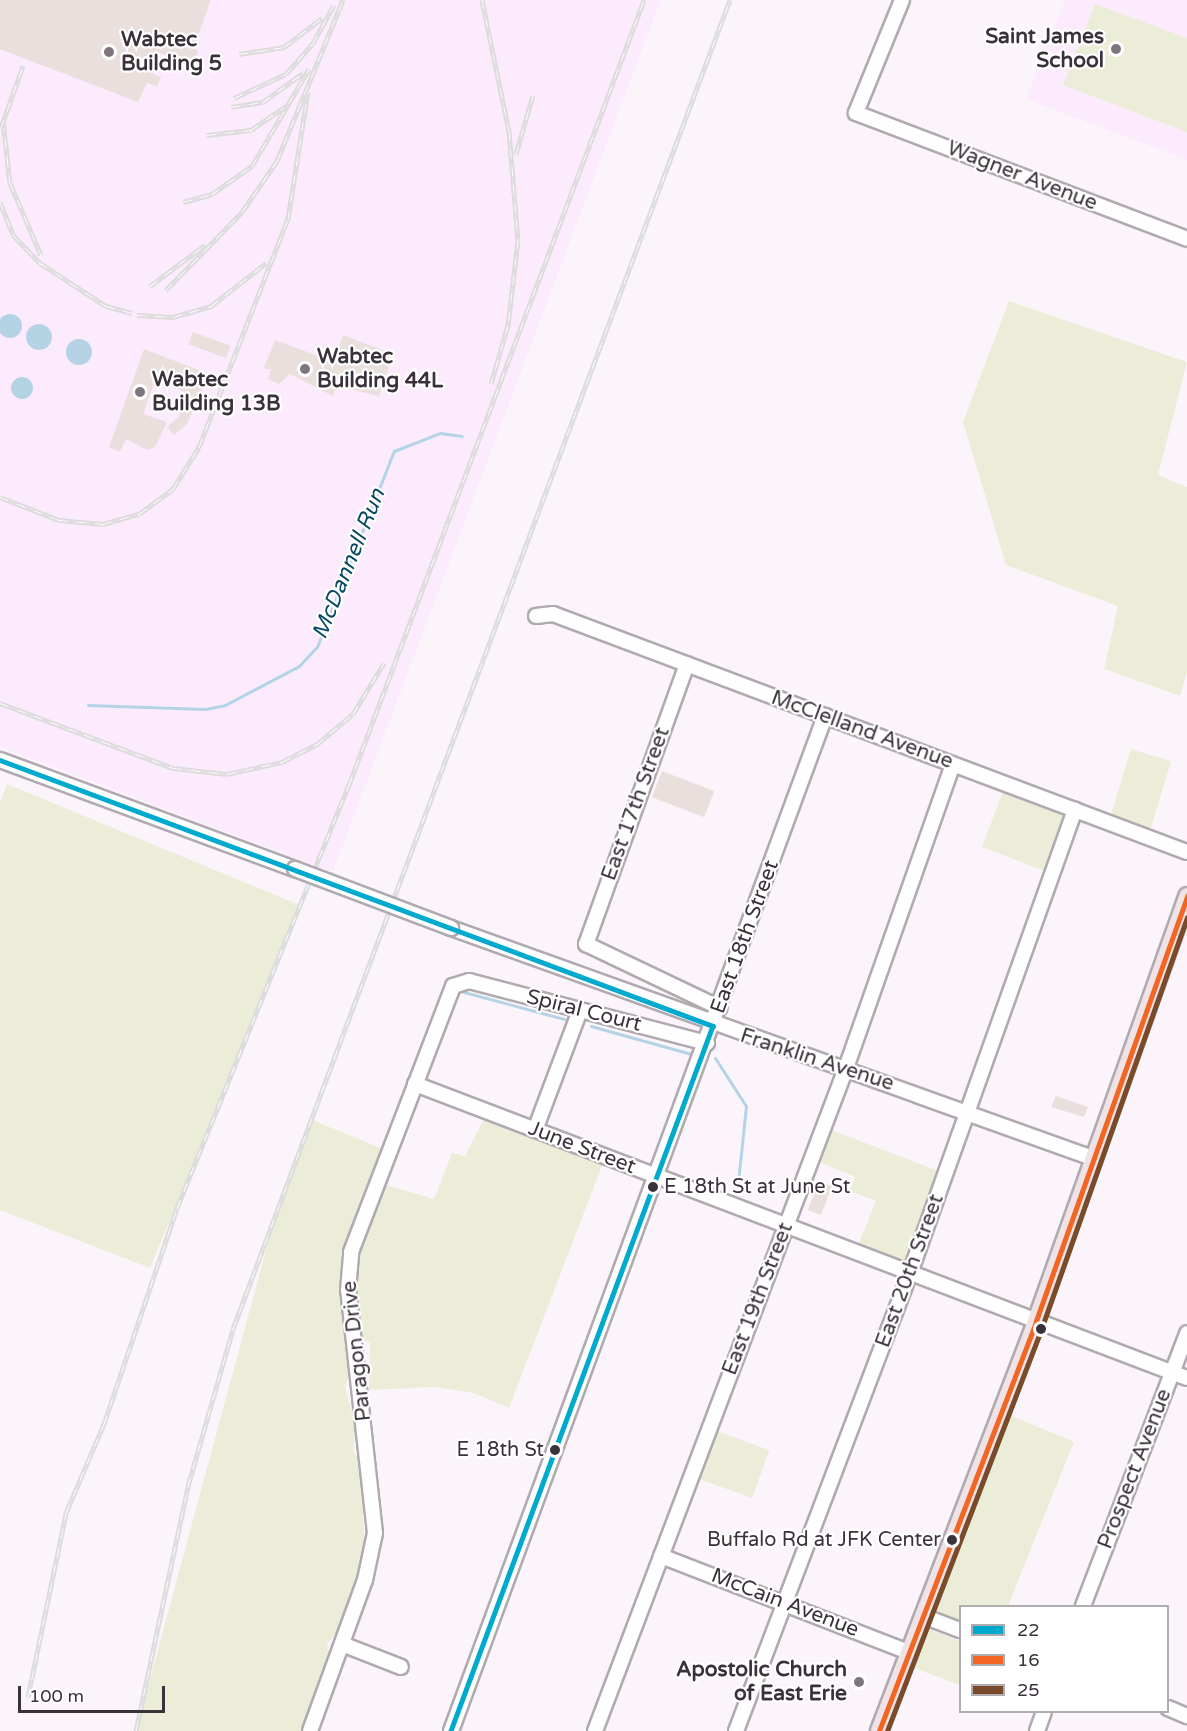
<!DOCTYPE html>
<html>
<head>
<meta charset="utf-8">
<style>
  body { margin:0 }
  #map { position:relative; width:1187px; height:1731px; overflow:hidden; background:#fbf5fb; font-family:"Varela Round",sans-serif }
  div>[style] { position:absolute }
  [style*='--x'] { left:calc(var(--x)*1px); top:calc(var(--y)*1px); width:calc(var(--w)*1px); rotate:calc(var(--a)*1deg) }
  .built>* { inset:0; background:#fcebfc }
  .green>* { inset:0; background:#ecedd8; transform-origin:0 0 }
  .water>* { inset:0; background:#b4d4e6 }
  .round { border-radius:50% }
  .stream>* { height:3px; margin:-1.5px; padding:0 1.5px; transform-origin:1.5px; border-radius:1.5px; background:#b4d4e6 }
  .building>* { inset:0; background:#e9dfdc; transform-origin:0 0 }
  .roads { filter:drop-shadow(2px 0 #b0aab0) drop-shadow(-2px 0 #b0aab0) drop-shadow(0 2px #b0aab0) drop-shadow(0 -2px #b0aab0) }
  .minor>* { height:14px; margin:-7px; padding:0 7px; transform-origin:7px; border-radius:7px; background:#fefefe }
  .major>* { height:16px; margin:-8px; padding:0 8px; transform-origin:8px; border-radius:8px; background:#efe3e6 }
  .rail>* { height:5px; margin-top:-2.5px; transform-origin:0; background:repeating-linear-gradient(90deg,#fff 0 9px,#dddcdd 0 18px); box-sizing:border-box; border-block:2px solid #dddcdd }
  .bridges { filter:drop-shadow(2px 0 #b0aab0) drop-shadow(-2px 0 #b0aab0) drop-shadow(0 2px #b0aab0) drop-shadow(0 -2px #b0aab0) }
  .minor-bridge>* { height:14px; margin:-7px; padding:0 7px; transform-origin:7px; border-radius:7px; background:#fefefe }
  .bus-1>* { height:4.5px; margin:-2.25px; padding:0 2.25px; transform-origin:2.25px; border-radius:2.25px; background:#00a9ce }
  .bus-2>* { height:4.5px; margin:-2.25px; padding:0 2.25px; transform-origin:2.25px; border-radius:2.25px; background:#f26522 }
  .bus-3>* { height:4.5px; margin:-2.25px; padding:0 2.25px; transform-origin:2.25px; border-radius:2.25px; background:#7a4b2a }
  .dots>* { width:16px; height:16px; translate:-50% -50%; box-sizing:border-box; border:3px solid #fff; border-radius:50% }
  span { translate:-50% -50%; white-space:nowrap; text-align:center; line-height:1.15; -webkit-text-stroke:4.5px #fff; paint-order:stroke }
  .bus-label { font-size:20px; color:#3a323b }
  .left { translate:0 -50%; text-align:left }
  .right { translate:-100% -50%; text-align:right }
  .poi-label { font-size:21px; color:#3a323b; font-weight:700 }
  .street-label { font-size:21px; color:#3a323b }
  .water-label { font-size:22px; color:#074961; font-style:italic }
  .legend { position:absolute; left:959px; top:1605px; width:210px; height:108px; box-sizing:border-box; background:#fff; border:2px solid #b0adb1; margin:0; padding:8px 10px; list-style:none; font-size:18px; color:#3a323b }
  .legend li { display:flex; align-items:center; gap:12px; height:30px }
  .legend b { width:30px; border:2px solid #b0adb1 }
  .scale { position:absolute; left:18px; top:1686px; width:147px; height:27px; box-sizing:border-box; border:3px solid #3a323b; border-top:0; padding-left:8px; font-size:18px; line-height:21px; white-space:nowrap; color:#3a323b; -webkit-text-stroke:4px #fff; paint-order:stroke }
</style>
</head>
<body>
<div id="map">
  <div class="built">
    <div style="clip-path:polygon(0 0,661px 0,333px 872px,0 747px)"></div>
    <div style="clip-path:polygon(1065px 0,1187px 0,1187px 160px,1026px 99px)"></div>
  </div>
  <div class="green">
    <div style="clip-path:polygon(1095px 4px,1187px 38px,1187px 132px,1063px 85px)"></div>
    <div style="clip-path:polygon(1009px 301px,1187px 362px,1158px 475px,1187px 487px,1187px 672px,1180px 696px,1104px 669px,1118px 606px,1006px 565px,963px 422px)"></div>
    <div style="left:1131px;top:749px;width:42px;height:70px;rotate:17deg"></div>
    <div style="clip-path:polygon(7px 784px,302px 906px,150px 1268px,0 1210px,0 802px)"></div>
    <div style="left:1004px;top:789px;width:67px;height:62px;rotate:21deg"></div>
    <div style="clip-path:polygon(485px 1117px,603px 1163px,509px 1408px,474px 1393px,434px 1387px,369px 1390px,370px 1343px,363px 1340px,357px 1286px,363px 1237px,382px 1184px,434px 1199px,452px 1153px,465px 1156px)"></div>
    <div style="clip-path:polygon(310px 1119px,383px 1149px,350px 1233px,340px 1282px,350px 1372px,345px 1387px,356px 1425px,353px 1452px,361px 1459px,365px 1555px,339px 1630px,327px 1644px,330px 1656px,302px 1731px,136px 1731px,277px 1209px)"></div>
    <div style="clip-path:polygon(829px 1129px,941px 1172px,907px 1265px,857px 1248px,876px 1201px,849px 1191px,855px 1177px,817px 1161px)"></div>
    <div style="clip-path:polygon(1010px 1415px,1074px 1442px,1008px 1606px,960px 1606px,960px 1624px,936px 1613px,939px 1592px)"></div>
    <div style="left:714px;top:1430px;width:59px;height:51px;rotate:20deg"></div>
    <div style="clip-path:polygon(929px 1629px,960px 1641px,960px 1685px,914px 1668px)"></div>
  </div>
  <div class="water">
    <div class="round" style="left:-2px;top:314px;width:24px;height:24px"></div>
    <div class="round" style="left:26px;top:324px;width:26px;height:26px"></div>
    <div class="round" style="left:66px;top:339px;width:26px;height:26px"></div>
    <div class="round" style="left:11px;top:377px;width:22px;height:22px"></div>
  </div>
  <div class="stream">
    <div style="--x:88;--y:705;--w:117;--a:2"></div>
    <div style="--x:205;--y:709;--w:20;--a:-11"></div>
    <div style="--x:225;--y:705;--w:84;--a:-27.8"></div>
    <div style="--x:299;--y:666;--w:26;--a:-47"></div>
    <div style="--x:317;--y:647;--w:211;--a:-68.6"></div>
    <div style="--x:394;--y:451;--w:49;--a:-21.4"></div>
    <div style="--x:440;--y:433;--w:22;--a:8"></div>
    <div style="--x:464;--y:992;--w:104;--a:15.1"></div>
    <div style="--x:591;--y:1026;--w:104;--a:15.6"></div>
    <div style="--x:715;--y:1058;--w:57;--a:57.1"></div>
    <div style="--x:746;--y:1106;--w:85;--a:96"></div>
  </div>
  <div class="building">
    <div style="clip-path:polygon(0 0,211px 0,193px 48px,198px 51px,193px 65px,160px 53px,152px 74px,161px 77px,157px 86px,147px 83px,138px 102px,0 49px)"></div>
    <div style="left:193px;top:332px;width:40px;height:13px;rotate:20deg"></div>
    <div style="clip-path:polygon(343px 335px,393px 354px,379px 396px,336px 386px,333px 396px,290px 374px,279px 384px,268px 379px,271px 370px,264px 368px,275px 340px,334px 362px)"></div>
    <div style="clip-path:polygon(144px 349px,209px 374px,187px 424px,174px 435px,167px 427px,178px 418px,187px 394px,157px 375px,143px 414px,167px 422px,155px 447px,147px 450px,126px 439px,120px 452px,109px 447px)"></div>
    <div style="left:662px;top:771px;width:56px;height:28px;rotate:21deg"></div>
    <div style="clip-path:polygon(1056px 1096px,1088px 1107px,1084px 1117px,1051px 1107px)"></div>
    <div style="left:819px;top:1181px;width:14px;height:31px;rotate:21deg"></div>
  </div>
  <div class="roads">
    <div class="minor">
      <div style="--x:902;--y:0;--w:122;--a:112.2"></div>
      <div style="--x:856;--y:113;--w:354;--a:20.8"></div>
      <div style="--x:536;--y:616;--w:17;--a:-7"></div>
      <div style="--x:553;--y:614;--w:677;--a:20.58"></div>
      <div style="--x:687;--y:664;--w:298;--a:109.8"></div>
      <div style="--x:586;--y:944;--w:148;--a:25.5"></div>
      <div style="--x:0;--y:760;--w:314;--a:20.3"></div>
      <div style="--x:451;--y:928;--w:684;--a:19.73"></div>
      <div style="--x:415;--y:1084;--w:826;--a:20.85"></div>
      <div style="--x:535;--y:1130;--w:128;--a:-69.4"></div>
      <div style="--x:661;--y:1556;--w:266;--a:21.2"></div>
      <div style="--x:1083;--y:1606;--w:292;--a:-69.1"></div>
      <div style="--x:923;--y:1616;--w:40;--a:21"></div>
      <div style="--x:342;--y:1644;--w:63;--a:21.3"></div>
      <div style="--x:1168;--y:1708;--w:21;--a:23"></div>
      <div style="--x:310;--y:1731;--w:161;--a:-70"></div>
      <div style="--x:365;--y:1580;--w:48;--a:-78"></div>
      <div style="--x:375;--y:1533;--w:244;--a:-96.3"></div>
      <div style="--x:348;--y:1290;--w:38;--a:-85"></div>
      <div style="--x:351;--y:1252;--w:285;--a:-69"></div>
      <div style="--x:453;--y:986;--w:17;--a:-17"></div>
      <div style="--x:469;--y:981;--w:246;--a:14.6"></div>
      <div style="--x:451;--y:1731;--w:1082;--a:-69.77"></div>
      <div style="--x:595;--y:1731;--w:709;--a:-69.26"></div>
      <div style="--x:846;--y:1068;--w:322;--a:-70.6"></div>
      <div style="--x:736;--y:1731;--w:490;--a:-69.2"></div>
      <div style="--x:910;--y:1273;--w:492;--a:-70.4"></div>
      <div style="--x:1037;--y:1731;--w:20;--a:-70"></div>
    </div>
    <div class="major">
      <div style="--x:879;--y:1731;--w:439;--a:-69"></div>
      <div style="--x:1036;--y:1321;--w:451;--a:-70.4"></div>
    </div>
  </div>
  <div class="rail">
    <div style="--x:482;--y:0;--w:134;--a:78.4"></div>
    <div style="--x:509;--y:131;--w:109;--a:85.3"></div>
    <div style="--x:518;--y:240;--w:86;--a:96.7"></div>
    <div style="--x:508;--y:325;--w:61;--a:106.1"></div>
    <div style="--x:239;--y:54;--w:46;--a:-8.8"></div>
    <div style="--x:284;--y:47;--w:48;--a:-37.3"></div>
    <div style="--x:234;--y:98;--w:57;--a:-24.8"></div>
    <div style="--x:286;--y:74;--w:41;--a:-48.9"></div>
    <div style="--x:313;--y:43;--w:43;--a:-61.1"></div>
    <div style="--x:231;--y:107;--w:32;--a:-9"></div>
    <div style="--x:263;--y:102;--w:49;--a:-35.9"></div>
    <div style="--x:3;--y:121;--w:62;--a:83.6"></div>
    <div style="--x:10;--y:183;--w:78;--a:66.7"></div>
    <div style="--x:1;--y:128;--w:66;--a:-70.5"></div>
    <div style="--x:207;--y:135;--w:44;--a:-6.5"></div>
    <div style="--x:251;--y:130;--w:42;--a:-34.4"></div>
    <div style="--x:516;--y:154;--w:61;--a:-73.9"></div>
    <div style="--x:0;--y:202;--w:35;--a:68"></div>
    <div style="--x:13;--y:235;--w:39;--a:46"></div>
    <div style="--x:40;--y:263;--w:79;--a:33.1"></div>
    <div style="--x:106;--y:306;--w:27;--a:15"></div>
    <div style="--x:183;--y:202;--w:30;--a:-15"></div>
    <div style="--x:212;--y:194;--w:49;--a:-35"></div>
    <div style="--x:252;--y:166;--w:113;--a:-59.6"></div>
    <div style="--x:150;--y:286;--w:69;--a:-36.7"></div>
    <div style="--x:166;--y:290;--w:109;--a:-45.7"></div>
    <div style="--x:242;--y:212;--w:62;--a:-55.5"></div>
    <div style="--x:277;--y:161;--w:174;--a:-67.7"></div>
    <div style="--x:137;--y:315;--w:36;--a:3"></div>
    <div style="--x:173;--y:317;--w:40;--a:-16"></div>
    <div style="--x:211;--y:306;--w:70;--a:-38"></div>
    <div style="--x:0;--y:497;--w:63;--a:21.3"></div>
    <div style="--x:59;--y:520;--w:44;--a:5.2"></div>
    <div style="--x:103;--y:524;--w:37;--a:-16"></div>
    <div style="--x:139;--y:514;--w:42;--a:-36.3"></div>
    <div style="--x:173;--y:489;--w:49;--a:-58.2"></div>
    <div style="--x:199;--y:447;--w:245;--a:-68.7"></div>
    <div style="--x:288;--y:219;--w:129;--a:-81.1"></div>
    <div style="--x:0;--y:703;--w:185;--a:20.6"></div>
    <div style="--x:173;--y:768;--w:54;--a:6.3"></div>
    <div style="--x:227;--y:774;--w:56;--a:-12.3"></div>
    <div style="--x:282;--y:762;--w:38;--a:-27"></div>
    <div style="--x:316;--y:745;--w:48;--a:-40"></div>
    <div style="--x:353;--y:714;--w:60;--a:-58.7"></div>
    <div style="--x:28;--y:1697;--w:188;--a:-78.3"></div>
    <div style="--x:66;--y:1513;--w:97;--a:-66.9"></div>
    <div style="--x:104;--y:1424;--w:228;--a:-71.3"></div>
    <div style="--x:177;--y:1208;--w:457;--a:-67.9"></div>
    <div style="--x:349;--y:785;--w:839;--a:-69.4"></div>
    <div style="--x:136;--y:1731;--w:250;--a:-78"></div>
    <div style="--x:188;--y:1486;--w:163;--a:-74"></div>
    <div style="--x:233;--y:1329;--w:1419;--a:-69.5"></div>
  </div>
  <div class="bridges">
    <div class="minor-bridge">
      <div style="--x:295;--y:869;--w:167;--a:20.7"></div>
    </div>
  </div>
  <div class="bus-1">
    <div style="--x:0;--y:760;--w:761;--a:20.46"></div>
    <div style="--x:713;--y:1026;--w:752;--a:110.39"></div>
  </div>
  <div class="bus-2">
    <div style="--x:879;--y:1731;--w:439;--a:-69"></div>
    <div style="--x:1036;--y:1321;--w:451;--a:-70.4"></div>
  </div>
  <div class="bus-3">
    <div style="--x:887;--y:1731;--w:436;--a:-69"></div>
    <div style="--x:1043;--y:1324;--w:431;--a:-70.5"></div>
  </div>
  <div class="dots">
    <div style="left:1116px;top:49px;background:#7e767e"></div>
    <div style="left:109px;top:52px;background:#7e767e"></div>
    <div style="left:305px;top:369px;background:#7e767e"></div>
    <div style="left:140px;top:392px;background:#7e767e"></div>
    <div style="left:653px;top:1187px;background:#3a323b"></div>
    <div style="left:1041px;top:1329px;background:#3a323b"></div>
    <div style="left:555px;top:1450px;background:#3a323b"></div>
    <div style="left:952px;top:1540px;background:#3a323b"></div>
    <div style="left:859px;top:1682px;background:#7e767e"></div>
  </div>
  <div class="bus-label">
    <span class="left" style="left:664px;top:1187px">E 18th St at June St</span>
    <span class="right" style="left:544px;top:1450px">E 18th St</span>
    <span class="right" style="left:941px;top:1540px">Buffalo Rd at JFK Center</span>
  </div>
  <div class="poi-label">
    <span class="right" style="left:1104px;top:49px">Saint James<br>School</span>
    <span class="left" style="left:121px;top:52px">Wabtec<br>Building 5</span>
    <span class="left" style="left:317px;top:369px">Wabtec<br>Building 44L</span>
    <span class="left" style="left:152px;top:392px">Wabtec<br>Building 13B</span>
    <span class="right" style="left:847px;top:1682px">Apostolic Church<br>of East Erie</span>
  </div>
  <div class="street-label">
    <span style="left:1022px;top:176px;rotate:21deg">Wagner Avenue</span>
    <span style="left:862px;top:730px;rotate:20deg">McClelland Avenue</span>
    <span style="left:636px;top:804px;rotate:-70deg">East 17th Street</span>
    <span style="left:745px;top:937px;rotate:-70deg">East 18th Street</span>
    <span style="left:584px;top:1011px;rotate:14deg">Spiral Court</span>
    <span style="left:817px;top:1060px;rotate:18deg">Franklin Avenue</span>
    <span style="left:582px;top:1148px;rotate:21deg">June Street</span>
    <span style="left:910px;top:1271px;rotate:-70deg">East 20th Street</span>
    <span style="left:758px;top:1299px;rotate:-69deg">East 19th Street</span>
    <span style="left:357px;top:1351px;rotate:-96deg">Paragon Drive</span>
    <span style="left:1135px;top:1469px;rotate:-69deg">Prospect Avenue</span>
    <span style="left:785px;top:1603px;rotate:21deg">McCain Avenue</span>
  </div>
  <div class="water-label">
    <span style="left:349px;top:564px;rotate:-68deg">McDannell Run</span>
  </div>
  <ul class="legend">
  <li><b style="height:8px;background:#00a9ce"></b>22</li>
  <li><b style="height:8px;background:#f26522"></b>16</li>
  <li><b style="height:8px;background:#7a4b2a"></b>25</li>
  </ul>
  <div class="scale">100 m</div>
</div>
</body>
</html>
